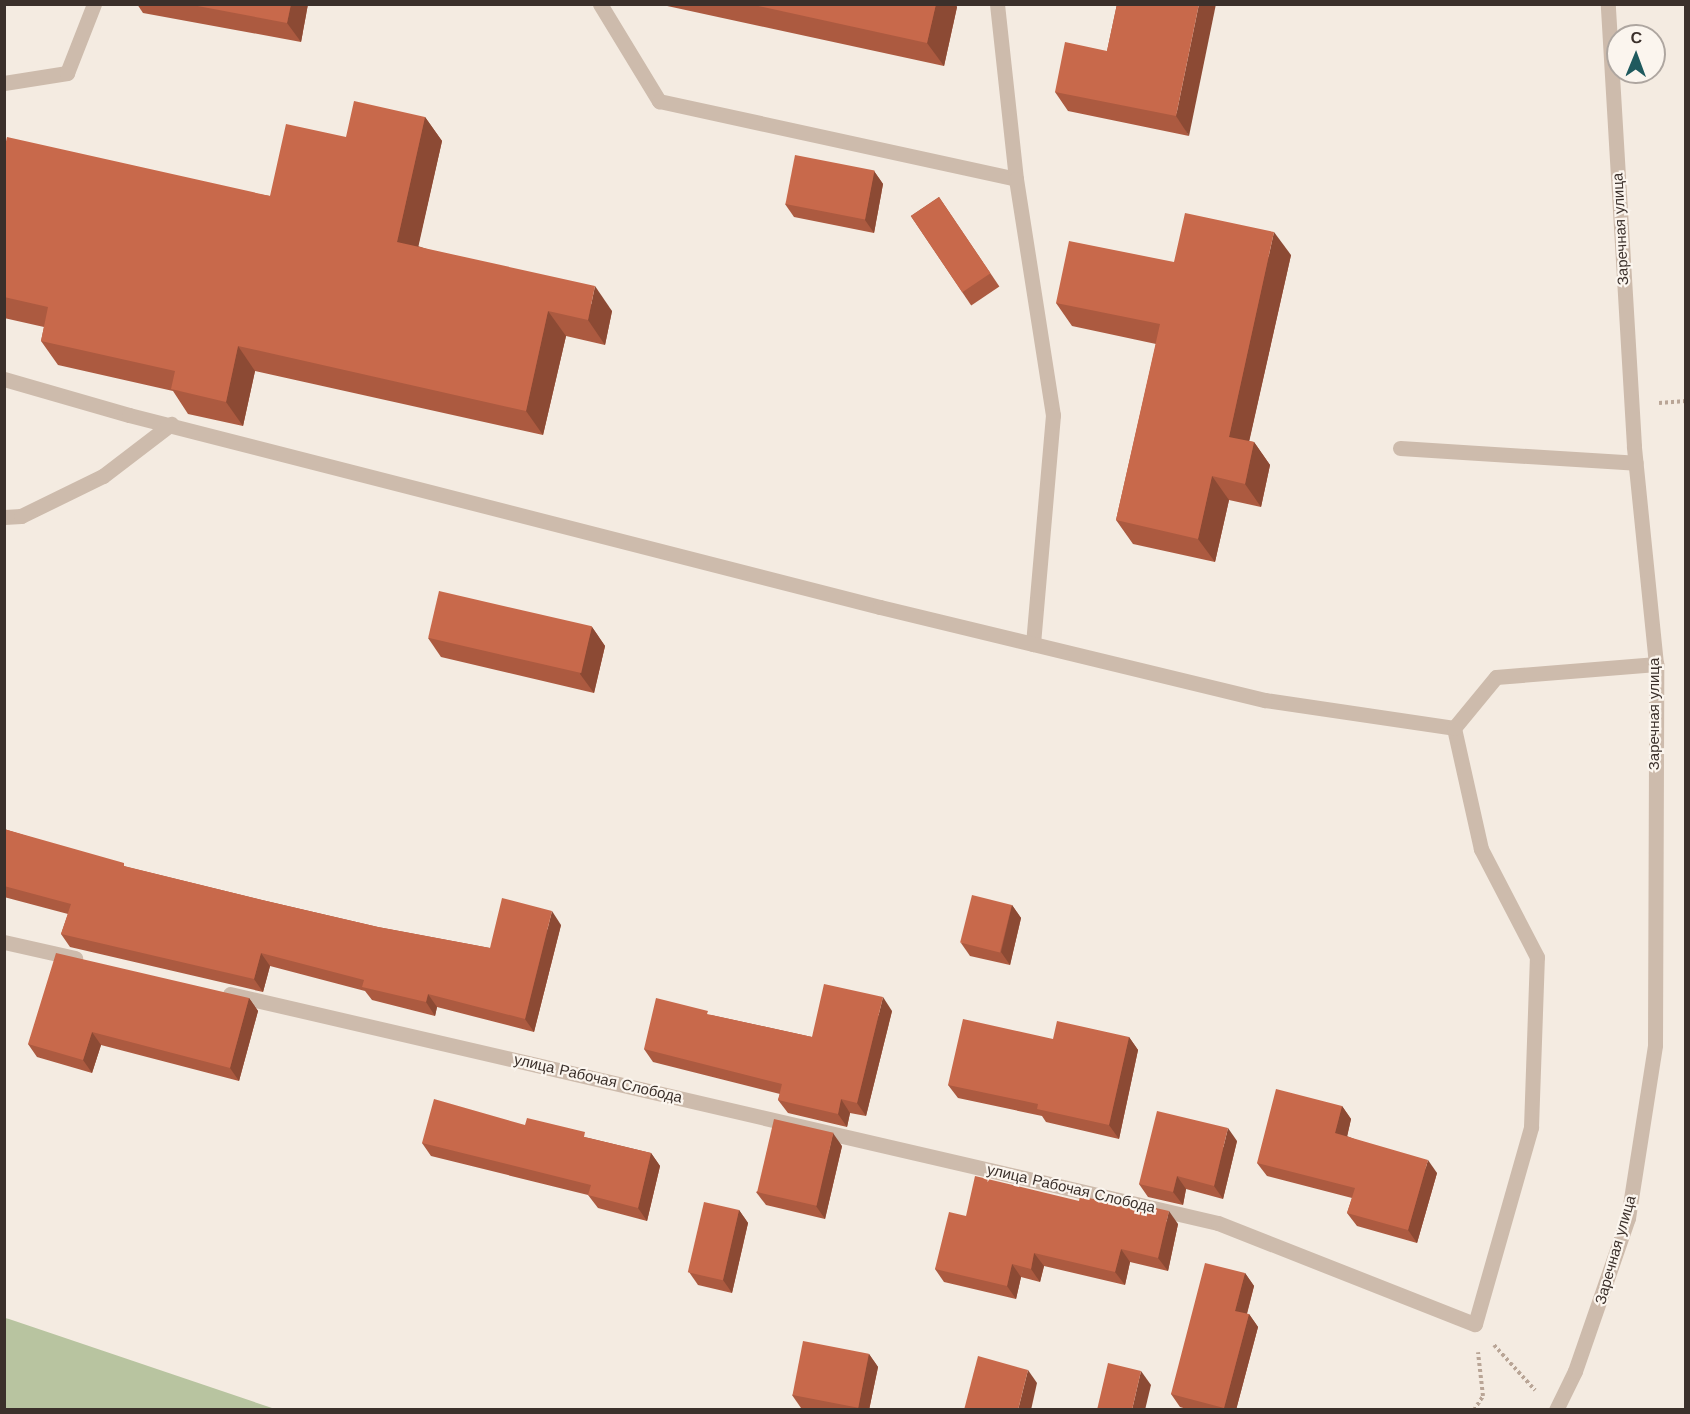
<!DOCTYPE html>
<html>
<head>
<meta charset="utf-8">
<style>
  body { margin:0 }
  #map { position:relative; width:1690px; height:1414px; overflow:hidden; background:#f4ebe1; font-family:"Work Sans",sans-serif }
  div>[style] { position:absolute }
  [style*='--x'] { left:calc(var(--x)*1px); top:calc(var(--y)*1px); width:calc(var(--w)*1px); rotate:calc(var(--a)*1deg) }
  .green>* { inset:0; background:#b8c4a0 }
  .path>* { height:4px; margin-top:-2px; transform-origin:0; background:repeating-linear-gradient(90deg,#b9a596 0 3px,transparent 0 6px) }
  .service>* { height:15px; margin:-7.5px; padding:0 7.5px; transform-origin:7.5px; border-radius:7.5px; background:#cdbbac }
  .minor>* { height:15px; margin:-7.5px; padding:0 7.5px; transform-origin:7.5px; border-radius:7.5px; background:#cdbbac }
  .tertiary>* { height:15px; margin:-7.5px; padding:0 7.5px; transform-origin:7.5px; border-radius:7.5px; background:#cdbbac }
  .wall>* { inset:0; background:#ac5a40; transform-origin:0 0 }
  .shaded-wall>* { inset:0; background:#8c4a34 }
  .building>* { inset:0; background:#c8694b; transform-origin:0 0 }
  span { translate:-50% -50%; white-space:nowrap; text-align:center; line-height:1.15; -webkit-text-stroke:4.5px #fbf5ee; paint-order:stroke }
  .street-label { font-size:15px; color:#3b302b }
  .frame { position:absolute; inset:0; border:6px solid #3b302b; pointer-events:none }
  .north { position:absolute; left:1606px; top:24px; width:60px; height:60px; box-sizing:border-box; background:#fbf5ee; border:2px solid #aea6a0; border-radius:50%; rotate:1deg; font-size:16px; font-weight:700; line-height:24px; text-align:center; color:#3b302b }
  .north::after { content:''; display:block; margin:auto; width:21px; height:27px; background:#1f5a5e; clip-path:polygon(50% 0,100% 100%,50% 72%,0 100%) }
</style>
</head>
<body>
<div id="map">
  <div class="green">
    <div style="clip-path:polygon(5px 1318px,9px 1319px,275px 1409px,5px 1409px)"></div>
  </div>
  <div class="path">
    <div style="--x:1659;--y:403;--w:27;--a:-4"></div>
    <div style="--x:1494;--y:1345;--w:61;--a:47.7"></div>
    <div style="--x:1474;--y:1410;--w:17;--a:-57"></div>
    <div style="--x:1483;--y:1396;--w:44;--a:-96.5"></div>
  </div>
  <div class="service">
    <div style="--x:600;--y:4;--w:114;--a:58.7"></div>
    <div style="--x:659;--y:101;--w:365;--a:12.3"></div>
    <div style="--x:997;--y:4;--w:176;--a:83.8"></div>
    <div style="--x:1016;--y:179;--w:239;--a:81.1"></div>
    <div style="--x:1053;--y:415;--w:230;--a:95"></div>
    <div style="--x:4;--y:83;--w:64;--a:-9"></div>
    <div style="--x:67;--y:73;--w:74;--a:-68.6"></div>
    <div style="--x:4;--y:379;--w:130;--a:16.1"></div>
    <div style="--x:129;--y:415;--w:775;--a:14.34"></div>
    <div style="--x:880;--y:607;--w:396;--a:13.6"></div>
    <div style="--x:1265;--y:700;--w:191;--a:8.4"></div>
    <div style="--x:1400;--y:448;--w:236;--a:3.6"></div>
    <div style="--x:4;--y:517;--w:17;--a:-3"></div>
    <div style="--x:21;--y:516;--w:91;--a:-26"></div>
    <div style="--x:103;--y:476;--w:86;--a:-37.4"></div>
  </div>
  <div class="minor">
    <div style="--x:4;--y:942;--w:73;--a:12.7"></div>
    <div style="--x:230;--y:994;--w:1014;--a:13.05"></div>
    <div style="--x:1218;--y:1223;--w:276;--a:21.5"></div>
    <div style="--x:1475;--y:1324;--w:205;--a:-74.1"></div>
    <div style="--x:1531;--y:1127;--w:170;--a:-88"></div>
    <div style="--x:1537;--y:957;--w:122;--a:-117.4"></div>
    <div style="--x:1481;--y:849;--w:124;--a:-102.6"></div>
    <div style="--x:1454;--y:728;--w:66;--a:-50.5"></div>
    <div style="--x:1496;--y:677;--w:161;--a:-4.6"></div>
  </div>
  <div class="tertiary">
    <div style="--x:1556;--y:1410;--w:43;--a:-64"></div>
    <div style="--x:1575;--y:1371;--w:162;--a:-70.9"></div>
    <div style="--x:1628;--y:1218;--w:175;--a:-81.1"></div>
    <div style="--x:1655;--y:1045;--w:381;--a:-89.8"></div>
    <div style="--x:1656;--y:664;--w:219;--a:-95.8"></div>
    <div style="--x:1634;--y:446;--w:443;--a:-93.4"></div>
  </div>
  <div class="wall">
    <div style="clip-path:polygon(137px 4px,308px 4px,301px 42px,143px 13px)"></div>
    <div style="clip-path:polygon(658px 4px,955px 4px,957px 7px,944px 66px)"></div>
    <div style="clip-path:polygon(1117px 4px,1189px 136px,1068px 111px,1055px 92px,1107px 51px)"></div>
    <div style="clip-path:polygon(425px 117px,442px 141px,418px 246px,612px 311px,605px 345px,566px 336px,543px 435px,255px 371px,243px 426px,188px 414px,173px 391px,58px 365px,41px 341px,44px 327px,4px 318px,4px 150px,270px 196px,346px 137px)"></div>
    <div style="clip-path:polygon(874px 171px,883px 184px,874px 233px,794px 217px,785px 204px)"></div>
    <div style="left:939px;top:197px;width:108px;height:34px;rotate:56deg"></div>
    <div style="clip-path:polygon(1291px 255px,1249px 441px,1254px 442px,1270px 465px,1261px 507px,1229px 500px,1215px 562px,1133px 544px,1116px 520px,1156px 344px,1072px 326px,1056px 303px,1174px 262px)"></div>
    <div style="clip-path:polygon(592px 627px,605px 646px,594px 693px,441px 657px,428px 638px)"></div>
    <div style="clip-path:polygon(4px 829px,127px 867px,262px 900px,378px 927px,490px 948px,561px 925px,534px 1032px,437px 1007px,435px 1016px,372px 1000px,365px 991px,270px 966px,263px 992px,70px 947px,61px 934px,68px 914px,4px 897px)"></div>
    <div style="clip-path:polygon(1012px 905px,1021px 918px,1010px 965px,970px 956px,961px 943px)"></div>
    <div style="clip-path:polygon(249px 998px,258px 1011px,239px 1081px,101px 1045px,92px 1073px,37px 1057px,28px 1044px)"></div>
    <div style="clip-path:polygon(892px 1011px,866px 1116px,850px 1113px,847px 1127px,788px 1113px,778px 1100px,780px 1094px,653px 1062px,644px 1049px,711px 1015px,812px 1037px)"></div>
    <div style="clip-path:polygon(1129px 1037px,1138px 1050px,1119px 1139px,1046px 1122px,1042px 1116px,958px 1098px,948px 1085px,1053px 1039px)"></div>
    <div style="clip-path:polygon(1342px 1106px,1351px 1119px,1347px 1136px,1437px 1173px,1417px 1243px,1357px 1226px,1347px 1213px,1352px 1198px,1267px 1176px,1257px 1163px)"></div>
    <div style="clip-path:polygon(525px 1125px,589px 1138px,651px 1153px,660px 1166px,647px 1221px,598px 1208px,588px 1195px,431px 1156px,422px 1143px)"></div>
    <div style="clip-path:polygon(1237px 1141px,1223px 1199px,1186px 1189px,1183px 1205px,1148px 1197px,1139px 1184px)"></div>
    <div style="clip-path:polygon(842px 1146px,825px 1219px,766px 1205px,756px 1192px)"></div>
    <div style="clip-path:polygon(1079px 1201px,1178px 1224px,1168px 1271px,1130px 1262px,1125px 1285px,1044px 1266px,1040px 1282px,1021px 1277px,1016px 1299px,944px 1282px,935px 1269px,966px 1216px)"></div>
    <div style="clip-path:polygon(739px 1210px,748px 1223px,732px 1293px,698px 1285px,689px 1272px)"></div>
    <div style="clip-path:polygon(1245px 1273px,1254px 1286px,1247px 1314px,1249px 1314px,1258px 1327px,1236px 1410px,1190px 1410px,1180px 1407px,1171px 1394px)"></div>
    <div style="clip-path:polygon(869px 1354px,878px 1367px,869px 1410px,809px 1410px,801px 1408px,792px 1395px)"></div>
  </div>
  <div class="shaded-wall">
    <div style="clip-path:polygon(291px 4px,308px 4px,301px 42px,287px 23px)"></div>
    <div style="clip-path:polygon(936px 4px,955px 4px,957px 7px,944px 66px,927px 43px)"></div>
    <div style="clip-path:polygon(1199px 4px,1216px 4px,1189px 136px,1176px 116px)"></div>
    <div style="clip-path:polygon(425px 117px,442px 141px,414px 266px,397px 242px)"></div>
    <div style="clip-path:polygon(874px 171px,883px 184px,874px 233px,865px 220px)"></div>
    <div style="clip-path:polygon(1274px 232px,1291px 255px,1245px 460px,1229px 437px)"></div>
    <div style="clip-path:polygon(595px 286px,612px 311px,605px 345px,588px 320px)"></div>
    <div style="clip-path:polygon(548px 311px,566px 336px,543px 435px,526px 411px)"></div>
    <div style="clip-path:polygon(238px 346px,255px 371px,243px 426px,226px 402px)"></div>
    <div style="clip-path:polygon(1254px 442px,1270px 465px,1261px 507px,1245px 484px)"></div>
    <div style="clip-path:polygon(1212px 476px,1229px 500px,1215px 562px,1198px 539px)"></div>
    <div style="clip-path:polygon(592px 627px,605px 646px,594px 693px,580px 674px)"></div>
    <div style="clip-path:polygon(1012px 905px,1021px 918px,1010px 965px,1001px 952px)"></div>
    <div style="clip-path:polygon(552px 911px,561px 925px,534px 1032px,525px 1019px)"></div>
    <div style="clip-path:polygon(261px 953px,270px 966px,263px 992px,254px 979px)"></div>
    <div style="clip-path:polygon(428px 994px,437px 1007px,435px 1016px,426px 1002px)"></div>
    <div style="clip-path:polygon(883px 997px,892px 1011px,866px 1116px,857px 1103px)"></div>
    <div style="clip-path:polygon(249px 998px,258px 1011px,239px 1081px,230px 1068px)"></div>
    <div style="clip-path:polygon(92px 1032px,101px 1045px,92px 1073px,83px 1060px)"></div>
    <div style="clip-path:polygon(1129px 1037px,1138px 1050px,1119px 1139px,1109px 1125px)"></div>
    <div style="clip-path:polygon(841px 1099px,850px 1113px,847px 1127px,838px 1114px)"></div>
    <div style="clip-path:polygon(1342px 1106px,1351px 1119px,1345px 1146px,1335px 1133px)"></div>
    <div style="clip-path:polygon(1228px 1128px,1237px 1141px,1223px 1199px,1214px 1186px)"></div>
    <div style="clip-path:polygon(833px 1133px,842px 1146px,825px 1219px,816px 1206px)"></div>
    <div style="clip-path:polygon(651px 1153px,660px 1166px,647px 1221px,638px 1208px)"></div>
    <div style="clip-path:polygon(1428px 1160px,1437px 1173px,1417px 1243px,1408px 1230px)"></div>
    <div style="clip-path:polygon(1177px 1176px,1186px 1189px,1183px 1205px,1173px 1192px)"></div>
    <div style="clip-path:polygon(739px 1210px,748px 1223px,732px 1293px,723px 1280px)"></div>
    <div style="clip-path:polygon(1169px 1211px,1178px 1224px,1168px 1271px,1158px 1258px)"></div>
    <div style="clip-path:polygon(1121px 1249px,1130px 1262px,1125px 1285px,1115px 1272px)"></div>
    <div style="clip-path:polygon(1034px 1253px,1044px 1266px,1040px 1282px,1031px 1269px)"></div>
    <div style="clip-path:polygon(1012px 1264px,1021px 1277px,1016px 1299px,1007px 1286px)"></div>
    <div style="clip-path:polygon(1245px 1273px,1254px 1286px,1244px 1324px,1235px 1311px)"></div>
    <div style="clip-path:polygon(1249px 1314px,1258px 1327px,1236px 1410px,1225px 1410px,1224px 1408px)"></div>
    <div style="clip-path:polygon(869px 1354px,878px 1367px,869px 1410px,859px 1410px,858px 1408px)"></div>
    <div style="clip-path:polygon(1028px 1370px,1037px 1383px,1031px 1410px,1018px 1410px)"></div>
    <div style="clip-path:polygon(1141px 1371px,1151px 1385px,1145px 1410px,1132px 1410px)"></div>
  </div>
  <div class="building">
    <div style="clip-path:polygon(187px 4px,291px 4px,287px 23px)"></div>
    <div style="clip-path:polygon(749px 4px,936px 4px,927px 43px)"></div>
    <div style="clip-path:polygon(1117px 4px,1199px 4px,1176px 116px,1055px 92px,1065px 42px,1107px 51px)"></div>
    <div style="clip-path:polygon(354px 101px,425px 117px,397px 242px,595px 286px,588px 320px,548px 311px,526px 411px,238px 346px,226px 402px,171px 389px,175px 371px,41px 341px,48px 307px,4px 297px,4px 150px,7px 137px,270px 196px,286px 124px,346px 137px)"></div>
    <div style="left:795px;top:155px;width:81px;height:50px;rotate:11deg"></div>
    <div style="left:939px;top:197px;width:92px;height:34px;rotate:56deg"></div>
    <div style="clip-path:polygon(1185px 213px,1274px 232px,1229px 437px,1254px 442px,1245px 484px,1212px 476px,1198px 539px,1116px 520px,1160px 324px,1056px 303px,1069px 241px,1174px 262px)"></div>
    <div style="left:439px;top:591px;width:157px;height:48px;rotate:13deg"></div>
    <div style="clip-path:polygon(4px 829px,124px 863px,124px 866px,262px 900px,378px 927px,490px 948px,502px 898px,552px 911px,525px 1019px,428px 994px,426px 1002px,362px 987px,364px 980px,261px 953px,254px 979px,61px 934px,71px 904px,4px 886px)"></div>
    <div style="left:972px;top:895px;width:41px;height:49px;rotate:14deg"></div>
    <div style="clip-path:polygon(56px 953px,249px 998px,230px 1068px,92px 1032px,83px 1060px,28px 1044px)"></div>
    <div style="clip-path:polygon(824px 984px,883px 997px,857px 1103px,841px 1099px,838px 1114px,778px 1100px,782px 1084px,644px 1049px,656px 998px,708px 1011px,707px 1014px,812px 1037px)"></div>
    <div style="clip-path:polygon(963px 1019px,1053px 1039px,1057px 1021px,1129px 1037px,1109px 1125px,1037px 1109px,1038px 1104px,948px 1085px)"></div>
    <div style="clip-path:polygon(1276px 1089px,1342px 1106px,1335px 1133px,1428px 1160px,1408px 1230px,1347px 1213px,1355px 1188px,1257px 1163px)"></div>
    <div style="clip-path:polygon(434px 1099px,525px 1125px,527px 1118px,585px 1132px,584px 1137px,651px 1153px,638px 1208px,588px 1195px,591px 1185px,422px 1143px)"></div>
    <div style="clip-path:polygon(1157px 1111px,1228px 1128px,1214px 1186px,1177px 1176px,1173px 1192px,1139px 1184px)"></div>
    <div style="left:774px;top:1119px;width:61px;height:75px;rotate:13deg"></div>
    <div style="clip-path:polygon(975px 1176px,1079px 1201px,1080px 1196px,1133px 1208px,1134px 1203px,1169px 1211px,1158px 1258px,1121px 1249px,1115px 1272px,1034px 1253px,1031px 1269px,1012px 1264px,1007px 1286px,935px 1269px,949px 1212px,966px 1216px)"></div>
    <div style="left:704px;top:1202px;width:36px;height:72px;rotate:13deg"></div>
    <div style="clip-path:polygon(1205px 1263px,1245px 1273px,1235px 1311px,1249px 1314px,1224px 1408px,1171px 1394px)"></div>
    <div style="left:803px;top:1341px;width:67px;height:55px;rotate:11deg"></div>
    <div style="clip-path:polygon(978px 1356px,1028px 1370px,1018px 1410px,964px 1410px)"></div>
    <div style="clip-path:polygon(1108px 1363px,1141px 1371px,1132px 1410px,1097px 1410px)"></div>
  </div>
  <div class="street-label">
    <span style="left:1621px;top:229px;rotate:-93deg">Заречная улица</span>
    <span style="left:1655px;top:714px;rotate:-90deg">Заречная улица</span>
    <span style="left:598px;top:1079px;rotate:13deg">улица Рабочая Слобода</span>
    <span style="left:1071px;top:1189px;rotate:13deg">улица Рабочая Слобода</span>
    <span style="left:1616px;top:1250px;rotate:-74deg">Заречная улица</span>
  </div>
  <div class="frame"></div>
  <div class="north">С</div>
</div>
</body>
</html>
